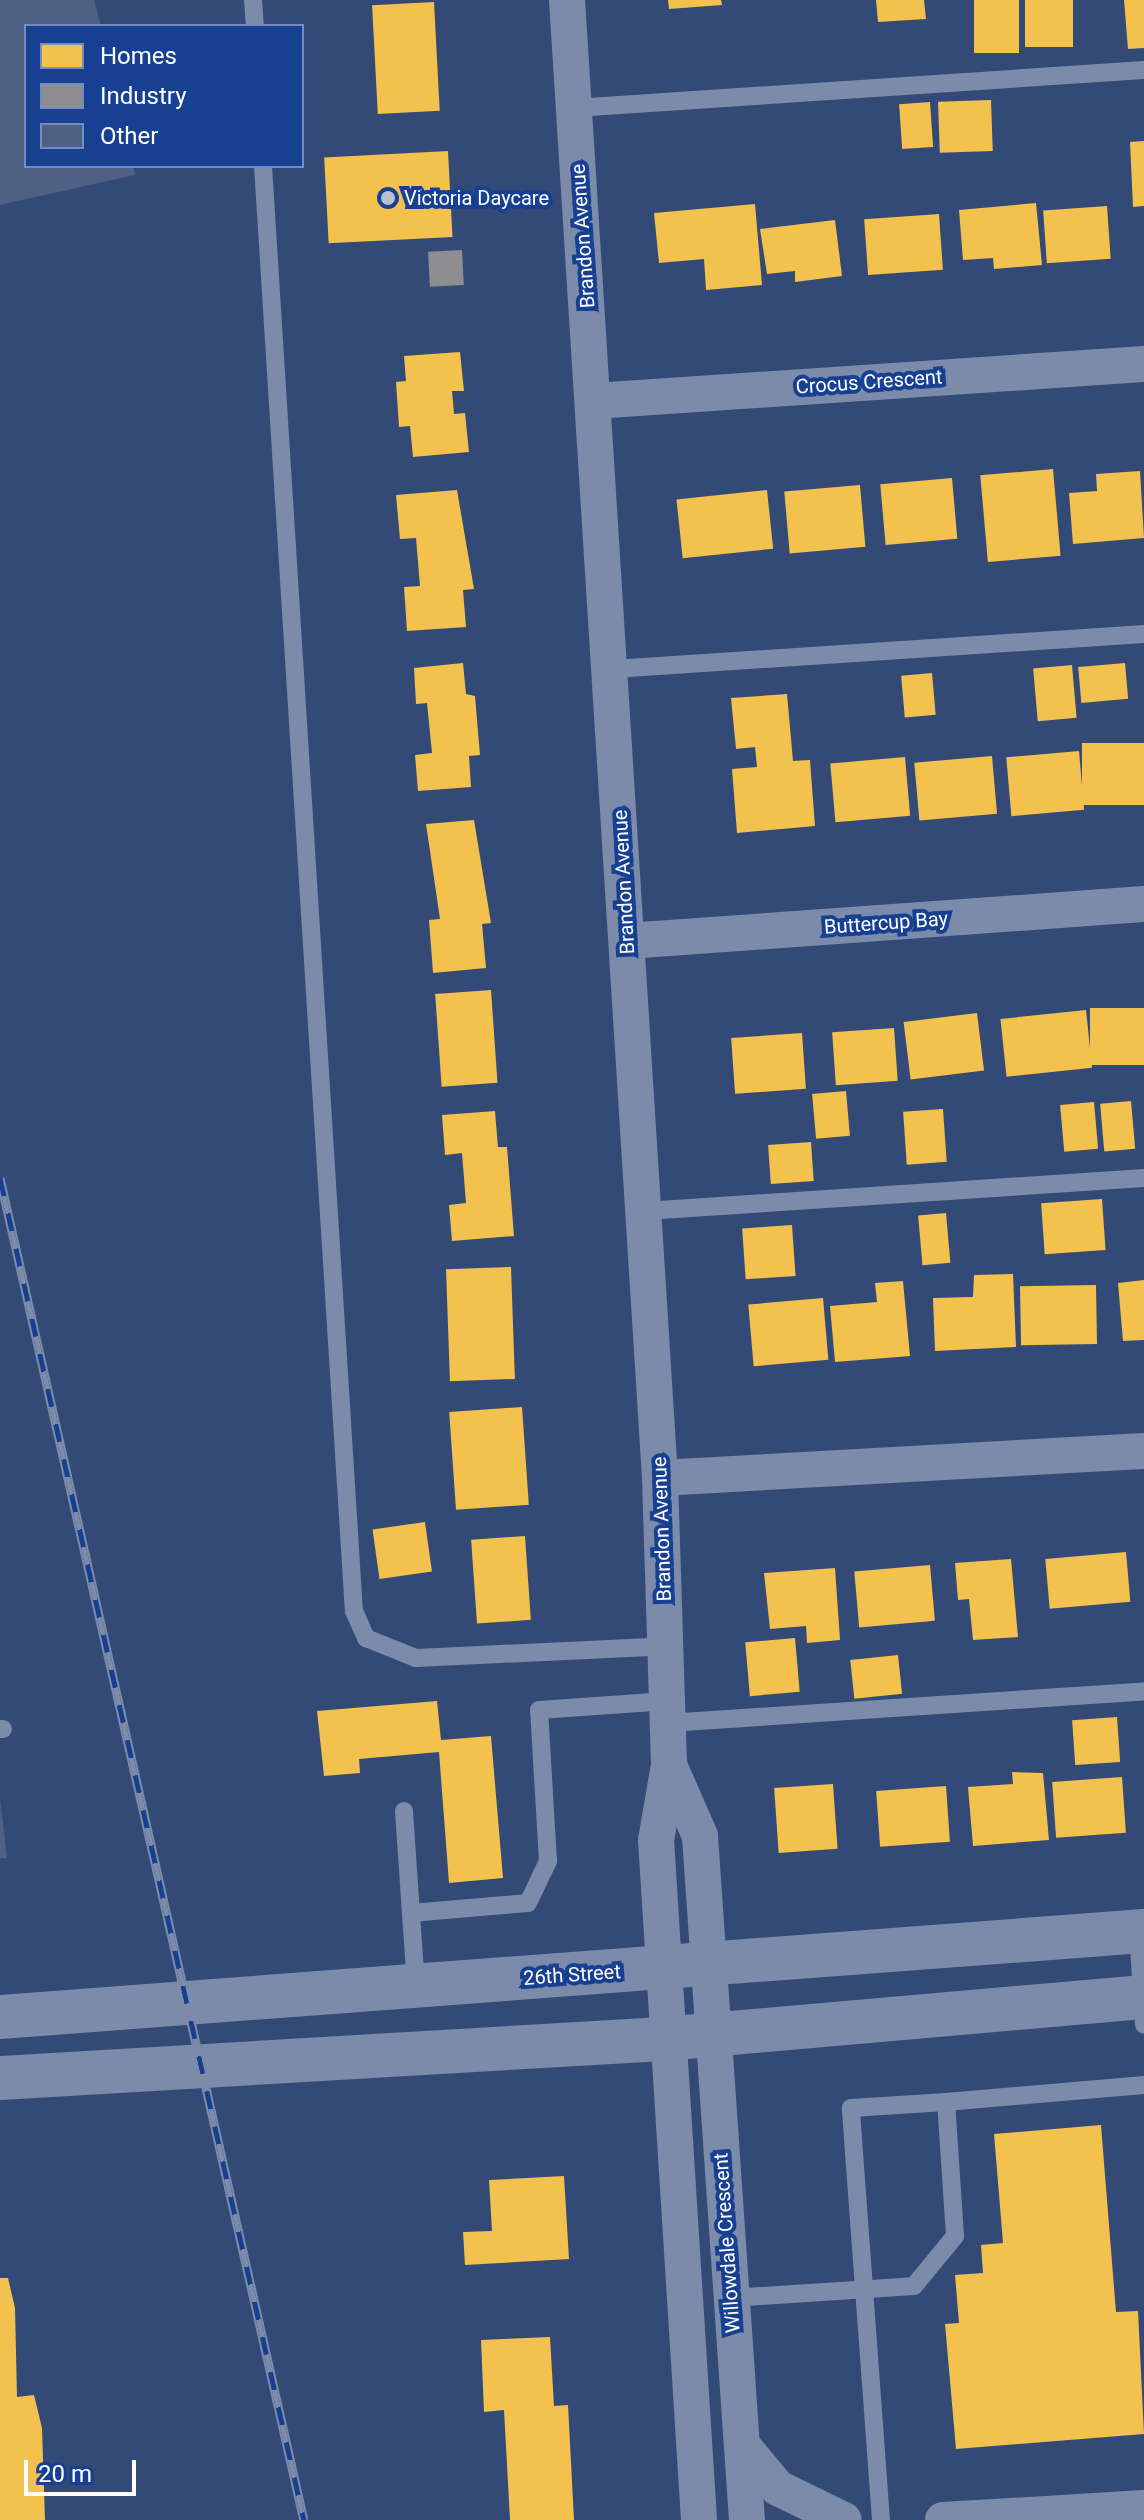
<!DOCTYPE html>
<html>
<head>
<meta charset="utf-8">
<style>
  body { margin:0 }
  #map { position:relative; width:1144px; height:2520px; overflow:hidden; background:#334a77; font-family:Roboto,sans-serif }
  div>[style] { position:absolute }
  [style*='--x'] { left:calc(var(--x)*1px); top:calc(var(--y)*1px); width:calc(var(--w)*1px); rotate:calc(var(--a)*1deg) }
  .homes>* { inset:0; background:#f2c14e; transform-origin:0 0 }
  .industry>* { inset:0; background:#8d8d92; transform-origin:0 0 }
  .building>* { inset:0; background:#4e6185 }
  .service>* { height:18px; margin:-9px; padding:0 9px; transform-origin:9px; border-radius:9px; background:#7b8ba9 }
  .minor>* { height:36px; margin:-18px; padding:0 18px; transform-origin:18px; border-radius:18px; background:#7b8ba9 }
  .tertiary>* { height:44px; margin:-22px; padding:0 22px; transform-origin:22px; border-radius:22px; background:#7b8ba9 }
  .rail>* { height:9px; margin-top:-4.5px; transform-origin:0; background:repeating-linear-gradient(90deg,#174093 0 18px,#7c8ba9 0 36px); box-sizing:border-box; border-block:2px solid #7c8ba9 }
  .dots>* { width:22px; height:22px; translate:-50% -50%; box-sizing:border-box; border:4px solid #174093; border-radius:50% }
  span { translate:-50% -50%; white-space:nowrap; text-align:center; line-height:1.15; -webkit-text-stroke:8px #174093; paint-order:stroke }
  .poi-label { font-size:20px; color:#fff }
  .left { translate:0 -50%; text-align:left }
  .street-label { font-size:20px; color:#fff }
  .legend { position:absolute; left:24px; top:24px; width:280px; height:144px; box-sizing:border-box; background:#174093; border:2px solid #748cbe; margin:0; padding:10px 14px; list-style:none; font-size:24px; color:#fff }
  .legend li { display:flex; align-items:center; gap:16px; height:40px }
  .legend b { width:40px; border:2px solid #748cbe }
  .scale { position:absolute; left:24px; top:2460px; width:112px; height:36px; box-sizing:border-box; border:4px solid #fff; border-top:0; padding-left:10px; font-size:24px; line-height:28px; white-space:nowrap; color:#fff; -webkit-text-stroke:6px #174093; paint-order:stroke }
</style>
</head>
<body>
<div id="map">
  <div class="homes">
    <div style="clip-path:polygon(668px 0,721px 0,722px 5px,669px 9px)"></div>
    <div style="clip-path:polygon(876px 0,924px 0,926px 19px,878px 22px)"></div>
    <div style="left:974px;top:0;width:45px;height:53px"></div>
    <div style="left:1025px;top:0;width:48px;height:47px"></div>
    <div style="clip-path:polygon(1124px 0,1144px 0,1144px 48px,1128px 49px)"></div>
    <div style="left:434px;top:2px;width:109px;height:62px;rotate:87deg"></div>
    <div style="left:991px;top:100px;width:51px;height:53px;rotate:88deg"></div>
    <div style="left:930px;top:102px;width:45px;height:31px;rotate:86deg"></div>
    <div style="clip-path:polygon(1144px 141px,1144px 206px,1133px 207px,1130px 142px)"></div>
    <div style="left:448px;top:151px;width:86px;height:124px;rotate:87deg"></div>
    <div style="clip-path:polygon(1036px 203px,1042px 265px,994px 269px,993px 258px,963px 260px,959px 210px)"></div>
    <div style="clip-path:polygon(755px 204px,762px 285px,706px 290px,704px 259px,659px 263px,654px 213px)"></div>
    <div style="left:1107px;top:206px;width:53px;height:64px;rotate:86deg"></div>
    <div style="left:939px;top:214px;width:56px;height:75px;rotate:86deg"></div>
    <div style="clip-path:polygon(835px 220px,842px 276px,795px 282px,795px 271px,767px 274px,760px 229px)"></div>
    <div style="clip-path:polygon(460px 352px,464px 391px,452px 391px,454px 414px,465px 413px,469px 452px,413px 457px,410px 426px,399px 427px,396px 382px,406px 381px,404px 356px)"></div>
    <div style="left:1053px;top:469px;width:87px;height:73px;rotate:85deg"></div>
    <div style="clip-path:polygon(1140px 471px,1144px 538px,1073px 544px,1069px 493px,1097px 491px,1096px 474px)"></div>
    <div style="left:952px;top:478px;width:61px;height:72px;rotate:85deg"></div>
    <div style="left:860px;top:485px;width:62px;height:76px;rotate:85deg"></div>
    <div style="clip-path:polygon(457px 490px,474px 589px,463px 590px,466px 627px,407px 631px,404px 587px,420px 586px,416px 538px,400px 539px,396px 495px)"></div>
    <div style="left:767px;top:490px;width:59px;height:91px;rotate:84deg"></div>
    <div style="clip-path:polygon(463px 663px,466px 694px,475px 696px,480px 755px,469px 756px,471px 787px,418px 791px,415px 755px,432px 753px,427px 703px,416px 704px,414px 668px)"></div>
    <div style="left:1125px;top:663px;width:36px;height:47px;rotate:85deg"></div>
    <div style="left:1072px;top:665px;width:53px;height:39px;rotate:85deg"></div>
    <div style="left:932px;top:673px;width:42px;height:31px;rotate:85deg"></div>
    <div style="clip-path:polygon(787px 694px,793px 761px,810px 760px,815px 826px,737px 833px,732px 769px,757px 767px,755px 747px,736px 749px,731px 698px)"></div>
    <div style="left:1144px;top:743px;width:62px;height:62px;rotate:90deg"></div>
    <div style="left:1079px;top:751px;width:59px;height:73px;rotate:85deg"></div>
    <div style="left:992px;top:756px;width:58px;height:78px;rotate:85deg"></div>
    <div style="left:905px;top:757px;width:59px;height:75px;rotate:85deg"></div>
    <div style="clip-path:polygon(474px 820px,491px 923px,482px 924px,486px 968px,433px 973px,429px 920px,440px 919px,426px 824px)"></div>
    <div style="left:491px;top:990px;width:93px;height:56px;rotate:86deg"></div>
    <div style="left:1144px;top:1008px;width:57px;height:54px;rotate:90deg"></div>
    <div style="left:1086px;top:1010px;width:58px;height:86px;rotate:84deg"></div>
    <div style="left:977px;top:1013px;width:58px;height:74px;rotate:83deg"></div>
    <div style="left:894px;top:1028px;width:53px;height:62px;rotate:86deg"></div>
    <div style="left:802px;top:1033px;width:56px;height:71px;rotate:86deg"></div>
    <div style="left:846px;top:1091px;width:45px;height:34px;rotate:85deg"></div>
    <div style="left:1131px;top:1101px;width:48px;height:31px;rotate:85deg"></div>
    <div style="left:1094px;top:1102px;width:47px;height:34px;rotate:85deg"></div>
    <div style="left:943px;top:1109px;width:53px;height:40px;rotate:86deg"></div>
    <div style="clip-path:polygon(495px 1111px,498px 1147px,507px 1147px,514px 1236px,452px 1241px,449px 1205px,466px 1203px,462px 1153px,445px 1155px,442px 1115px)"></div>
    <div style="left:811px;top:1142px;width:39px;height:43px;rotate:86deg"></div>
    <div style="left:1102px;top:1199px;width:51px;height:61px;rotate:86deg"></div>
    <div style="left:946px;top:1213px;width:50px;height:28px;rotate:85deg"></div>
    <div style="left:792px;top:1225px;width:51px;height:50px;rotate:86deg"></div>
    <div style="left:511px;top:1267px;width:112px;height:65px;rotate:88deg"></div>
    <div style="clip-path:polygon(1013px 1274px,1016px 1347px,935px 1351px,933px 1298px,973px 1297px,974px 1275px)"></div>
    <div style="clip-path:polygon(1144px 1280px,1144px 1340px,1123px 1341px,1118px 1283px)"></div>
    <div style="clip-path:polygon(903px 1281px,910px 1356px,835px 1362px,830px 1306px,877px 1302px,875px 1283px)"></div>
    <div style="left:1096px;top:1285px;width:59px;height:76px;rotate:89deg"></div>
    <div style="left:823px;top:1298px;width:62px;height:75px;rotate:85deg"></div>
    <div style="left:522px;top:1407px;width:98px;height:73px;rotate:86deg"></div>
    <div style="left:425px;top:1522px;width:50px;height:53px;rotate:82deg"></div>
    <div style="left:525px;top:1536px;width:84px;height:54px;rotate:86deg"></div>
    <div style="left:1126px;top:1552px;width:50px;height:81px;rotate:85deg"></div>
    <div style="clip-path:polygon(1011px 1559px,1018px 1637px,973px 1640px,969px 1599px,958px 1600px,955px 1563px)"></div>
    <div style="left:930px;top:1565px;width:56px;height:76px;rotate:85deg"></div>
    <div style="clip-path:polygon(835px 1568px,840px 1640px,807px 1643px,806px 1626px,770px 1629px,764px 1573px)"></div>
    <div style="left:795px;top:1638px;width:54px;height:50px;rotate:85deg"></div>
    <div style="left:898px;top:1655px;width:39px;height:48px;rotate:84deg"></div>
    <div style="clip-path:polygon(437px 1701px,441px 1740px,491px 1736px,503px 1878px,449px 1883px,439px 1752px,359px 1759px,360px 1773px,324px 1776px,317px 1711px)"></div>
    <div style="left:1117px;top:1717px;width:45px;height:45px;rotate:86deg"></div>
    <div style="clip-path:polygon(1012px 1772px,1043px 1773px,1049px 1840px,973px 1846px,968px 1787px,1013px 1784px)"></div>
    <div style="left:1122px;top:1777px;width:56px;height:70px;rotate:86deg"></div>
    <div style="left:833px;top:1784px;width:65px;height:59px;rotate:86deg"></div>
    <div style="left:946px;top:1786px;width:56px;height:70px;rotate:86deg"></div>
    <div style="clip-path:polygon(1101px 2125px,1116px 2312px,1138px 2311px,1144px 2434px,956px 2449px,945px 2324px,959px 2323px,955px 2275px,983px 2273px,981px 2245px,1003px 2243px,994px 2134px)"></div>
    <div style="clip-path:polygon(564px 2176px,569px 2259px,465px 2265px,463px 2232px,492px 2231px,489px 2180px)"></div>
    <div style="clip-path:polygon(0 2278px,8px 2278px,15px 2308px,17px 2397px,34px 2395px,42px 2428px,45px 2520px,0 2520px)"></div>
    <div style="clip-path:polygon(550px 2337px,554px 2406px,568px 2405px,574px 2520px,510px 2520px,504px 2410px,484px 2412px,481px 2340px)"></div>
  </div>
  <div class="industry">
    <div style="left:462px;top:250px;width:35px;height:34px;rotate:87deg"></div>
  </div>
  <div class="building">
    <div style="clip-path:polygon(0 0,94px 0,101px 26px,26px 26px,26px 166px,133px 166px,135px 175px,0 205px)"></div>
    <div style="clip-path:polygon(0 1798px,7px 1858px,0 1858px)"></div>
  </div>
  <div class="service">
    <div style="--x:253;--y:0;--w:26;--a:86"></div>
    <div style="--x:575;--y:108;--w:570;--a:-3.82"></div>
    <div style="--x:263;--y:166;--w:1448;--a:86.4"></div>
    <div style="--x:354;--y:1611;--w:30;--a:66"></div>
    <div style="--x:366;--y:1638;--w:54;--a:21.8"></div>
    <div style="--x:416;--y:1658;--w:251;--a:-2.7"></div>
    <div style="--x:613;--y:669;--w:532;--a:-3.77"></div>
    <div style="--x:645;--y:1211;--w:500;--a:-3.78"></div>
    <div style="--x:668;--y:1723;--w:477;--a:-3.8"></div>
    <div style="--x:0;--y:1729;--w:3;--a:0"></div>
    <div style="--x:404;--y:1811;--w:174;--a:86.1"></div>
    <div style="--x:411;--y:1913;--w:117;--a:-4.9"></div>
    <div style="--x:528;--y:1903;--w:47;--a:-64.5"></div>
    <div style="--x:548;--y:1861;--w:151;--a:-93.4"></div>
    <div style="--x:539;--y:1710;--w:129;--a:-4"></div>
    <div style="--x:1138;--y:1931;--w:94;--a:86.3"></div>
    <div style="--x:730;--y:2298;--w:184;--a:-3.7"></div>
    <div style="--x:914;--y:2286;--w:65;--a:-50.6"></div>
    <div style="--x:955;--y:2236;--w:134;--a:-93.8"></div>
    <div style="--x:946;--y:2102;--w:199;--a:-4.9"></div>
    <div style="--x:881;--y:2520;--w:413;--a:-94.2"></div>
    <div style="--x:851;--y:2108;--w:95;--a:-3.6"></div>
  </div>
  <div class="minor">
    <div style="--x:567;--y:0;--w:1481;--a:86.4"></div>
    <div style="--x:660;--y:1478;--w:287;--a:88.2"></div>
    <div style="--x:669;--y:1765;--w:76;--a:99.8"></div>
    <div style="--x:656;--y:1840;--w:681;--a:86.38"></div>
    <div style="--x:594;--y:401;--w:551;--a:-3.85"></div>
    <div style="--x:627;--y:941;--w:518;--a:-4.09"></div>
    <div style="--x:660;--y:1478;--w:485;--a:-3.2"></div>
    <div style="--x:669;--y:1765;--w:77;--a:66.4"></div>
    <div style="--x:700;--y:1836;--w:686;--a:86.07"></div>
    <div style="--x:742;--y:2445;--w:56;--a:50.1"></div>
    <div style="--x:778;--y:2488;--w:73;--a:25.9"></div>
    <div style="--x:943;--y:2520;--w:201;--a:-3.4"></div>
  </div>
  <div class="tertiary">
    <div style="--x:0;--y:2017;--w:1147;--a:-4.3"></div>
    <div style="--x:0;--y:2078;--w:664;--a:-3.37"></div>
    <div style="--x:663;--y:2039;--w:483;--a:-5"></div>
  </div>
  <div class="rail">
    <div style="--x:0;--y:1178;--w:1376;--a:77.24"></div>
  </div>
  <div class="dots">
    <div style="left:388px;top:198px;background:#b8c0cf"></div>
  </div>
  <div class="poi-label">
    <span class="left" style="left:404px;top:198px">Victoria Daycare</span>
  </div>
  <div class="street-label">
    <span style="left:583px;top:236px;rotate:-94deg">Brandon Avenue</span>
    <span style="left:869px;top:382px;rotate:-4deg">Crocus Crescent</span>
    <span style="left:624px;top:882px;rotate:-93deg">Brandon Avenue</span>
    <span style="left:886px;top:923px;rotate:-4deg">Buttercup Bay</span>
    <span style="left:662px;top:1529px;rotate:-92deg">Brandon Avenue</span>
    <span style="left:572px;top:1975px;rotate:-4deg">26th Street</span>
    <span style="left:727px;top:2243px;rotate:-94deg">Willowdale Crescent</span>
  </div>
  <ul class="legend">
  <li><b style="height:22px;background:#f2c14e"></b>Homes</li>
  <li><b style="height:22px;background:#8d8d92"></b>Industry</li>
  <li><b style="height:22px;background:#4e6185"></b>Other</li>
  </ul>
  <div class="scale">20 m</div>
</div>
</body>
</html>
